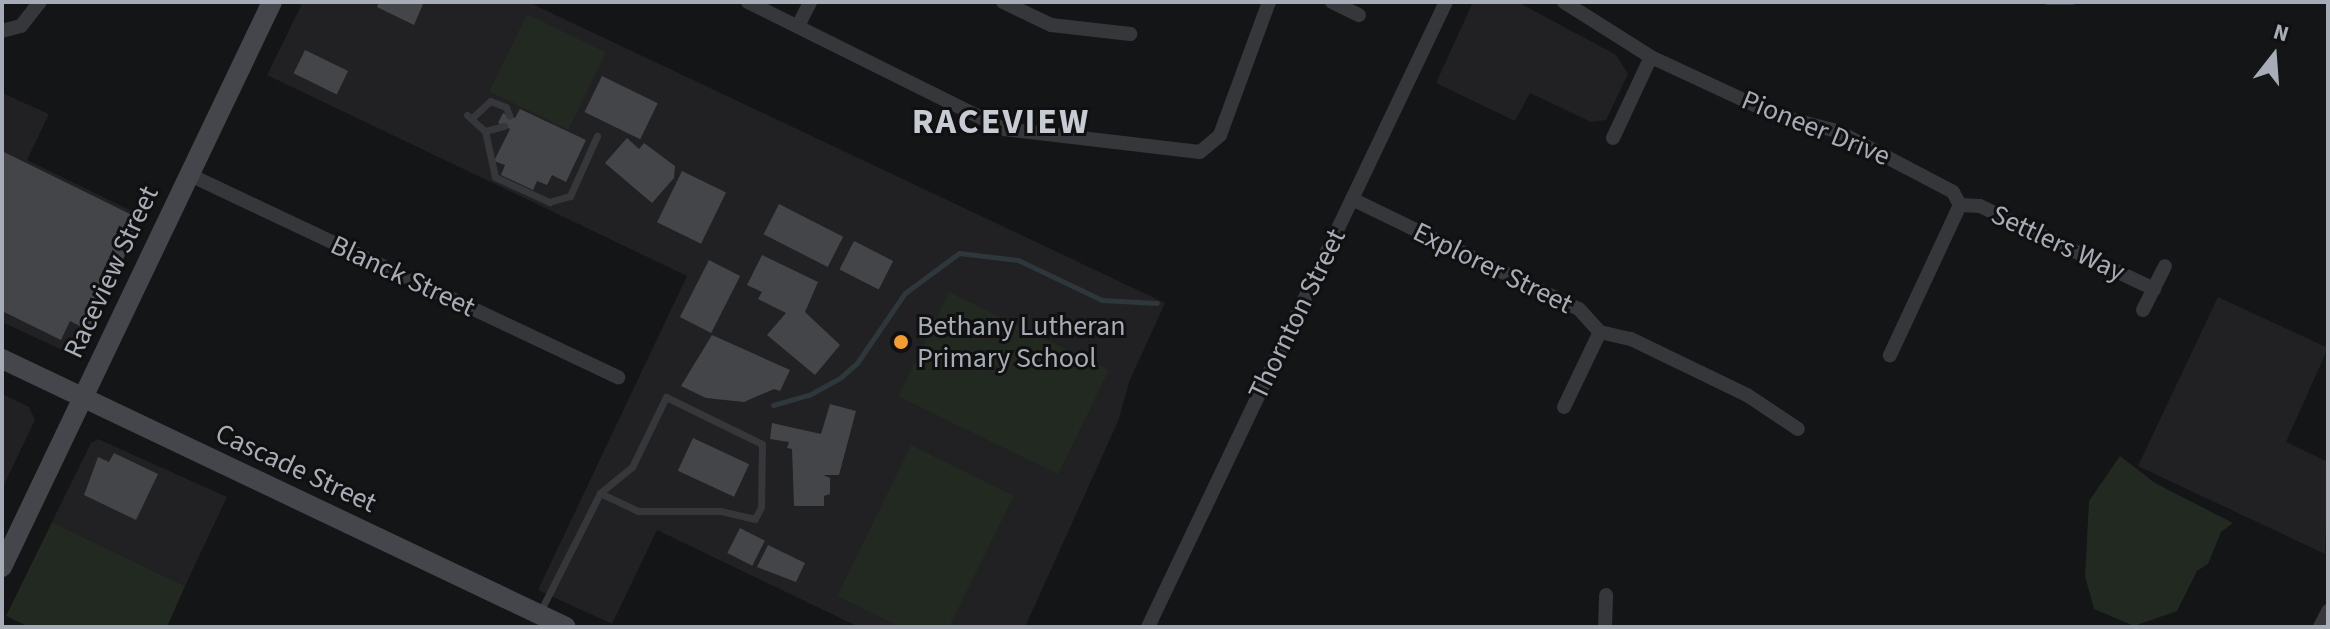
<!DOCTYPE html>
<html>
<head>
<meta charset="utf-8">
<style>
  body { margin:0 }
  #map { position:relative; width:2330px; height:629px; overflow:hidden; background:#141516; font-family:"Source Sans 3",sans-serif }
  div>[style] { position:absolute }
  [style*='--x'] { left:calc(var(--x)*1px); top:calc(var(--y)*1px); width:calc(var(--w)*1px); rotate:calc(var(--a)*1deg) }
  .built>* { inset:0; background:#212123 }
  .green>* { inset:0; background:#212921; transform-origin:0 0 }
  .stream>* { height:5px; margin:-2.5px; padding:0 2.5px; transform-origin:2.5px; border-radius:2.5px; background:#2d373c }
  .building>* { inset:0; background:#434549; transform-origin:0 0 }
  .lane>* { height:7px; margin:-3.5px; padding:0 3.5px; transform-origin:3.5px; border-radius:3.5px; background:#36373b }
  .street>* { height:14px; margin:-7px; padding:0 7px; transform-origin:7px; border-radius:7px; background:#36373b }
  .secondary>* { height:20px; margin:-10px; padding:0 10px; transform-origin:10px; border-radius:10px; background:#44464b }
  .dots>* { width:22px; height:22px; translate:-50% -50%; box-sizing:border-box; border:4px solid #101011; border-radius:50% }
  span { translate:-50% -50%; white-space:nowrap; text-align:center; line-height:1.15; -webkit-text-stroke:6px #101011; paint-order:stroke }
  .street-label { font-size:28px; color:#a6adb7 }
  .poi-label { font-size:28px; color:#a6adb7 }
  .left { translate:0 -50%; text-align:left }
  .district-label { font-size:36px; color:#c7cbd3; font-weight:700; letter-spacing:2px }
  .frame { position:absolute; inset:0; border:4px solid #a6adb7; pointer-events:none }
  .north { position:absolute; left:2234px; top:16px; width:80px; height:80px; -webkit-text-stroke:6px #101011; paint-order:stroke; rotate:17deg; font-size:22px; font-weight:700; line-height:32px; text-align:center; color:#a6adb7 }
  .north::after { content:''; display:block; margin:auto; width:28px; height:36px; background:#a6adb7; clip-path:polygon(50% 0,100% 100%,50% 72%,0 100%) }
</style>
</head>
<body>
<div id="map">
  <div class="built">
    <div style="clip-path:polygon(303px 2px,528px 2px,1165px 303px,1129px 382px,1119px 419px,1025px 627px,859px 627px,657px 530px,612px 624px,538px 590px,687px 276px,267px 75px)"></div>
    <div style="clip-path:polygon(1473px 2px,1518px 2px,1616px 55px,1628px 74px,1606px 120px,1591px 122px,1530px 93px,1515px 121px,1436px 83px)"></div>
    <div style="clip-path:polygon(2px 93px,49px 114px,27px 160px,144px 217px,75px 356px,2px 322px)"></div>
    <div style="clip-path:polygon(2218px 297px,2328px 348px,2286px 442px,2328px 462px,2325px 554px,2138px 466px)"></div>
    <div style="clip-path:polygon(2px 394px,29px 407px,35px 420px,2px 489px)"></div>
    <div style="clip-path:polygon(98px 439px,227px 497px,185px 586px,52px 522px,91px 443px)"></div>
  </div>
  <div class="green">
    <div style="left:527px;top:14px;width:88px;height:86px;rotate:26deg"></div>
    <div style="left:949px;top:292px;width:178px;height:116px;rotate:26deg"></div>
    <div style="clip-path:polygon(911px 445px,1014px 496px,949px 627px,900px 627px,837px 596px)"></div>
    <div style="clip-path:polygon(2120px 456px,2155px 483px,2233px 523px,2221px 532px,2208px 564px,2197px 571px,2177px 611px,2134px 626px,2094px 609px,2085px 576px,2089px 501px)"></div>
    <div style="clip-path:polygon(52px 522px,185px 586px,167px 627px,29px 627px,6px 616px)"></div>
  </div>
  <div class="stream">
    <div style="--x:2047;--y:2;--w:25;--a:0"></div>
    <div style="--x:773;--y:405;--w:37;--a:-16"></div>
    <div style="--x:809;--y:395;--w:37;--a:-29"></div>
    <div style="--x:841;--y:377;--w:21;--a:-41"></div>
    <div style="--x:857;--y:363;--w:85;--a:-55.6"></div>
    <div style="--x:905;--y:293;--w:67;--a:-36.5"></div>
    <div style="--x:959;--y:253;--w:59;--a:6.8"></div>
    <div style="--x:1018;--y:260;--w:93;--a:25.5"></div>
    <div style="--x:1102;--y:300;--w:55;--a:3.1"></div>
  </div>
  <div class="building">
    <div style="clip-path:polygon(379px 2px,424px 2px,414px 25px,377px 7px)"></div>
    <div style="left:305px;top:50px;width:48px;height:26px;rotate:26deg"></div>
    <div style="left:602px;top:76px;width:62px;height:40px;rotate:26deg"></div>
    <div style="clip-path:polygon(520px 109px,586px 140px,566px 182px,552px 175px,547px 185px,537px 181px,533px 190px,501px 175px,505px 165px,494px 161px,510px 129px,498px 123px,503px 113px,515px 118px)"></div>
    <div style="clip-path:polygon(627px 138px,639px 149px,644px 143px,675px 166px,674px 178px,652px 203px,605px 163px)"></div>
    <div style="clip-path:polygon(2px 151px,132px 215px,126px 226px,137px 231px,88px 330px,70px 321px,61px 340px,2px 311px)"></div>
    <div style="left:682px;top:171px;width:49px;height:57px;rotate:26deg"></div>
    <div style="left:779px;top:204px;width:72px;height:34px;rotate:27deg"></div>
    <div style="left:854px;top:241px;width:44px;height:32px;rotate:27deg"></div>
    <div style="clip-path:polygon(762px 255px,818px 282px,805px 312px,840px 345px,815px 375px,767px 335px,786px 313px,758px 299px,762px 292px,747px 285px)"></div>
    <div style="left:709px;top:260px;width:35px;height:64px;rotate:27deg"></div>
    <div style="clip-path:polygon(712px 335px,790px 370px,780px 391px,774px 389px,744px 402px,706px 398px,681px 386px)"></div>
    <div style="clip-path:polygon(830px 404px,856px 411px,839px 475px,823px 475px,830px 478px,830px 494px,824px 496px,824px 506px,794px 506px,792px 449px,787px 448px,789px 442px,770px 439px,772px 423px,821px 434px)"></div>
    <div style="left:693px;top:438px;width:62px;height:36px;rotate:25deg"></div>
    <div style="clip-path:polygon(114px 453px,158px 474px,136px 520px,84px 495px,98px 457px,109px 462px)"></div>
    <div style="left:740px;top:528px;width:28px;height:28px;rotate:27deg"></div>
    <div style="clip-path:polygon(768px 545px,805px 563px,796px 582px,757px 567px)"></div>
  </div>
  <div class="lane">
    <div style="--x:467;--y:115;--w:24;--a:42"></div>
    <div style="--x:485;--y:131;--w:47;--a:77.7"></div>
    <div style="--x:495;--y:177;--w:60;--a:24.8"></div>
    <div style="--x:549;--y:202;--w:22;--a:-16"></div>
    <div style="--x:570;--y:196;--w:66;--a:-65.8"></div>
    <div style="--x:472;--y:118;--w:25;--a:-43"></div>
    <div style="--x:490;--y:101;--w:17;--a:21"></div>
    <div style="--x:506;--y:107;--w:9;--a:69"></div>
    <div style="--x:485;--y:131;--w:20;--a:-15"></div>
    <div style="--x:540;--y:612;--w:133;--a:-63.2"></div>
    <div style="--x:600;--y:493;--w:41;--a:-39.1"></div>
    <div style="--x:632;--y:467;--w:78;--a:-64.1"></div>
    <div style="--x:666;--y:397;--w:107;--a:26.1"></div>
    <div style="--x:762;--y:444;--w:63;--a:90.9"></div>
    <div style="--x:761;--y:507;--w:13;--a:117"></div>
    <div style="--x:755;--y:519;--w:36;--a:-167"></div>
    <div style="--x:720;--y:511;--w:82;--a:180"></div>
    <div style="--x:638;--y:511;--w:42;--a:-154.7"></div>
  </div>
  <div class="street">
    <div style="--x:748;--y:2;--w:286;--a:26.4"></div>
    <div style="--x:1004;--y:129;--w:197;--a:6.7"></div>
    <div style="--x:1200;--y:152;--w:26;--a:-40"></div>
    <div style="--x:1220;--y:135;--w:142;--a:-69.8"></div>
    <div style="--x:1003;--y:2;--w:53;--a:25.6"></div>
    <div style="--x:1051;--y:25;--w:80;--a:6.5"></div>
    <div style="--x:1332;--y:2;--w:30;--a:26"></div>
    <div style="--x:1564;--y:2;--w:103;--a:32.3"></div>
    <div style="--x:1651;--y:57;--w:140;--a:24.9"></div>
    <div style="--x:1778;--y:116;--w:61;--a:14.3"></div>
    <div style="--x:1837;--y:131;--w:131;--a:27.7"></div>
    <div style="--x:1953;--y:192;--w:15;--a:62"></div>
    <div style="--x:1960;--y:205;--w:166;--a:115"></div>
    <div style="--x:798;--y:26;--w:27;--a:-63"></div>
    <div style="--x:2;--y:31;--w:20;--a:-15"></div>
    <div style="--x:21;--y:26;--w:31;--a:-52"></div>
    <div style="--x:1613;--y:138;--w:89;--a:-64.9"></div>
    <div style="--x:188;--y:174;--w:476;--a:25.3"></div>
    <div style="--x:1352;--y:199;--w:252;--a:25.9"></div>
    <div style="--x:1579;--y:309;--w:31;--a:48"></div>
    <div style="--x:1600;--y:332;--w:32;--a:13"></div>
    <div style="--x:1631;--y:339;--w:129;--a:25.8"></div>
    <div style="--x:1747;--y:395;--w:61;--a:33.7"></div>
    <div style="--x:1960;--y:205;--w:20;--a:3"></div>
    <div style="--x:1980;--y:206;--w:193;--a:25.5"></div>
    <div style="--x:2143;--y:310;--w:49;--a:-63.4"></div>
    <div style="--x:1564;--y:407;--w:83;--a:-64.4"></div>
    <div style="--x:1148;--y:627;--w:692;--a:-64.51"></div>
    <div style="--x:1605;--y:627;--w:32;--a:-88"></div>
    <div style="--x:2320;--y:627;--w:18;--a:-63"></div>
  </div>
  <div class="secondary">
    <div style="--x:2;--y:359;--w:624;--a:25.42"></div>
    <div style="--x:2;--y:567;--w:626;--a:-64.46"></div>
  </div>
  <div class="dots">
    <div style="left:901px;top:342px;background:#f29d31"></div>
  </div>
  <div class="street-label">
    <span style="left:1816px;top:128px;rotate:22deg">Pioneer Drive</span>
    <span style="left:2058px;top:243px;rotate:25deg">Settlers Way</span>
    <span style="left:1493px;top:268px;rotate:26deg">Explorer Street</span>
    <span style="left:111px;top:272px;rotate:-65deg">Raceview Street</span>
    <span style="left:403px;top:276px;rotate:25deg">Blanck Street</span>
    <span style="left:1297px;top:314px;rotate:-64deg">Thornton Street</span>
    <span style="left:296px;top:468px;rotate:25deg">Cascade Street</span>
  </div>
  <div class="poi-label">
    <span class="left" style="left:917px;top:342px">Bethany Lutheran<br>Primary School</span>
  </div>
  <div class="district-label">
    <span style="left:1001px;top:122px">RACEVIEW</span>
  </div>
  <div class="frame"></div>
  <div class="north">N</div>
</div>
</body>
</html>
